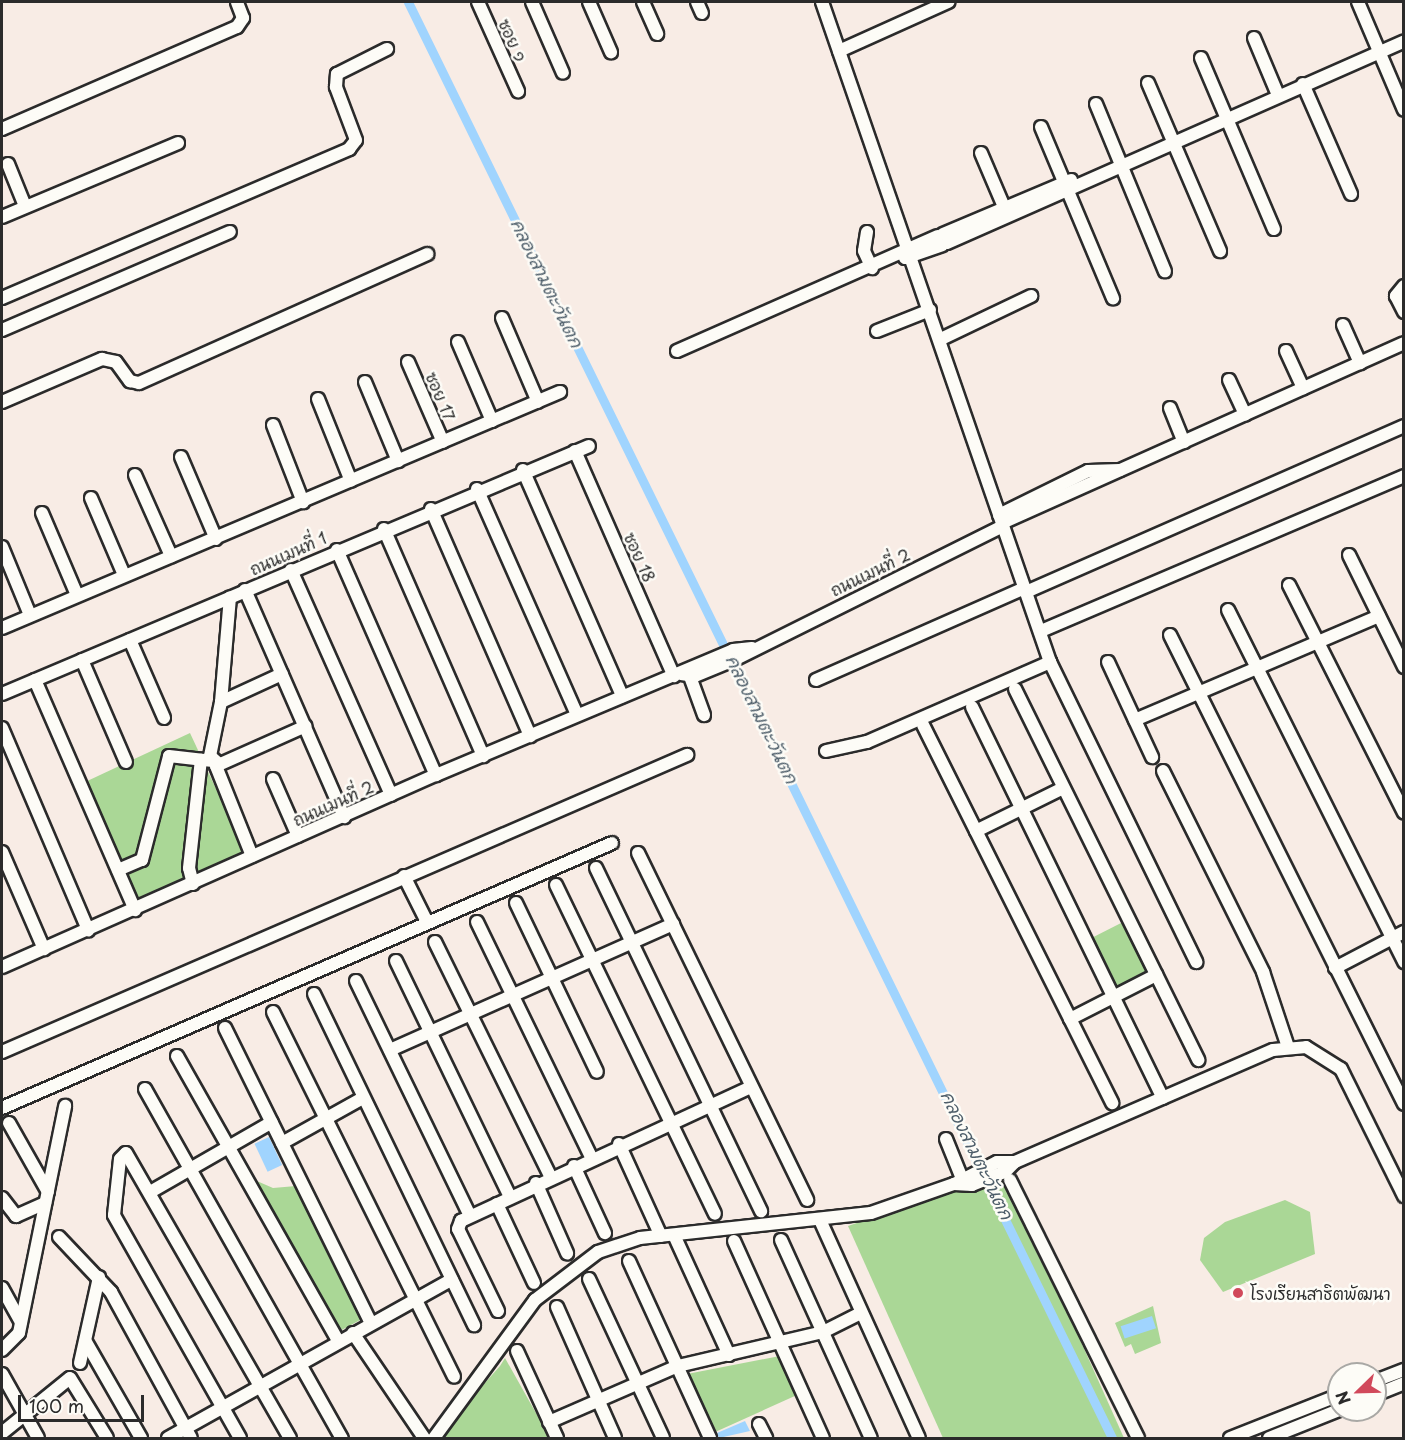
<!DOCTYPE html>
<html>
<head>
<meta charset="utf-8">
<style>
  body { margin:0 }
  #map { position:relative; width:1405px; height:1440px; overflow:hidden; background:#f8ece5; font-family:"Playpen Sans","Playpen Sans Thai",sans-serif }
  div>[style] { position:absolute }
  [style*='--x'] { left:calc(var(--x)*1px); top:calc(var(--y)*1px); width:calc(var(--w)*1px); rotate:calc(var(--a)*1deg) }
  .green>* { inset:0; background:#aad796; transform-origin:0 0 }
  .water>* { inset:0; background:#a0d4fe; transform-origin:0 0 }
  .canal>* { height:9px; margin:-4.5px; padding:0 4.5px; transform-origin:4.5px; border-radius:4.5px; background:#a0d4fe }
  .roads { filter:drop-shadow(2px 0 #2b2b2b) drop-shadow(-2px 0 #2b2b2b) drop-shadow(0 2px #2b2b2b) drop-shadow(0 -2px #2b2b2b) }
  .minor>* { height:12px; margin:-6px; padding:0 6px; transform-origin:6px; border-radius:6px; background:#fdfcf7 }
  .dots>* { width:16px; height:16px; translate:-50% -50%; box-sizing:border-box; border:3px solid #fdfcf7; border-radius:50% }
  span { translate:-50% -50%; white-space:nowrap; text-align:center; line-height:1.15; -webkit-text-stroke:5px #fdfcf7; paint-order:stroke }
  .street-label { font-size:16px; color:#2b2b2b }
  .poi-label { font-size:16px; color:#2b2b2b }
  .left { translate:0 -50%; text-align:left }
  .water-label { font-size:18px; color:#4e5e6a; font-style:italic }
  .frame { position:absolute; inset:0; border:3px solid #2b2b2b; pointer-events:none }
  .north { position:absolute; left:1327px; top:1362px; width:60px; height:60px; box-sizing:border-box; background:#fdfcf7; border:2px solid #a9a8a5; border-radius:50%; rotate:247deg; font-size:16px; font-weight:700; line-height:24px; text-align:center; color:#2b2b2b }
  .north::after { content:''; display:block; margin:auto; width:21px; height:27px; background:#d1495b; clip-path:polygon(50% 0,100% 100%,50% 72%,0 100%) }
  .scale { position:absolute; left:18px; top:1395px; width:126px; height:27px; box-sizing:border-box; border:3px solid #2b2b2b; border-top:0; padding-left:8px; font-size:18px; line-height:21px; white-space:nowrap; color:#2b2b2b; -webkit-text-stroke:4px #fdfcf7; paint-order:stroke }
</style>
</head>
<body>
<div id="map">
  <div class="green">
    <div style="left:190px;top:733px;width:139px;height:121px;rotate:65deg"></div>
    <div style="left:1123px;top:922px;width:56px;height:37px;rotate:63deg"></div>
    <div style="clip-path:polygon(1005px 1172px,1124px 1438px,943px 1438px,848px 1226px)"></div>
    <div style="clip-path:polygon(252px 1179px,273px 1188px,296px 1186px,362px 1319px,338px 1332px)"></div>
    <div style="clip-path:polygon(1285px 1200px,1310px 1212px,1315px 1254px,1223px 1292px,1200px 1260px,1204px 1238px,1225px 1222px)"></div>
    <div style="clip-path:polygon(1153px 1306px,1161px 1343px,1135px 1354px,1131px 1344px,1125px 1347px,1115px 1323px)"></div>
    <div style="clip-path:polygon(780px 1356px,797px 1395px,713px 1433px,687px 1374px)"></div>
    <div style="clip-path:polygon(505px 1358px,550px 1438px,436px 1438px,500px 1366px)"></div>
  </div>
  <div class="water">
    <div style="left:269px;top:1137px;width:31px;height:16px;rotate:65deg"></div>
    <div style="left:1152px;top:1316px;width:13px;height:33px;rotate:72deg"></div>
    <div style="clip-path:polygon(745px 1421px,750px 1431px,719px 1438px,717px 1433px)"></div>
  </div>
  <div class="canal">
    <div style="--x:408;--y:2;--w:1599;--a:63.88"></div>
  </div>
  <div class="roads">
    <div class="minor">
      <div style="--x:478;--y:2;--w:98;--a:65.8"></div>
      <div style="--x:532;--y:2;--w:77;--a:66.4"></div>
      <div style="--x:589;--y:2;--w:55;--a:66.3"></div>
      <div style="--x:643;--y:2;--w:35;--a:66"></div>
      <div style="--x:697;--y:2;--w:12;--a:66"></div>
      <div style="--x:822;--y:2;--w:698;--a:70.94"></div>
      <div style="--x:1050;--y:662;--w:334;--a:64"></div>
      <div style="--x:1358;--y:2;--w:117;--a:66.9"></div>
      <div style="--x:1254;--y:38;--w:62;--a:67.2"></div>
      <div style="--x:839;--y:51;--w:120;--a:-24.2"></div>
      <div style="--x:1201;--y:58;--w:186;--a:66.9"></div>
      <div style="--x:1148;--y:83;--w:183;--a:66.8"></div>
      <div style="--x:1303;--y:84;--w:120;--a:66.4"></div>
      <div style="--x:1096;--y:104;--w:181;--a:67.6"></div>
      <div style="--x:1041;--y:127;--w:186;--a:67.2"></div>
      <div style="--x:2;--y:129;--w:256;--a:-23.5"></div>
      <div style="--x:237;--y:27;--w:11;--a:-56"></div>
      <div style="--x:243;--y:18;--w:17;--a:-111"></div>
      <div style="--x:981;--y:153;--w:59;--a:66.9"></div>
      <div style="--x:8;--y:164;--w:45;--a:68"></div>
      <div style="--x:2;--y:217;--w:191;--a:-22.8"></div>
      <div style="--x:867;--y:232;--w:19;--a:99"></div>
      <div style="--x:864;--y:251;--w:19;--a:65"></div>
      <div style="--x:943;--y:234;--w:139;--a:-22.9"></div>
      <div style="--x:947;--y:243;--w:500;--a:-23.8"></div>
      <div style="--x:905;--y:258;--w:39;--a:-19"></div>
      <div style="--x:1404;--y:286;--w:13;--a:129"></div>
      <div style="--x:1396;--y:296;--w:18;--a:63"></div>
      <div style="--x:2;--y:298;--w:378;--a:-23.2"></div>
      <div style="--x:349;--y:149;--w:11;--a:-52"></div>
      <div style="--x:356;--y:140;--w:57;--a:-110.7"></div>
      <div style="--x:336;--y:87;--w:13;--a:-86"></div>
      <div style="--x:337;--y:74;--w:56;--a:-26.6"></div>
      <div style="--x:502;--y:318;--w:91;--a:66.8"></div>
      <div style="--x:1343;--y:325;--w:42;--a:65.9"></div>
      <div style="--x:2;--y:330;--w:248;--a:-23.3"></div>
      <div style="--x:877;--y:331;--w:57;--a:-21.6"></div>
      <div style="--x:941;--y:339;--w:100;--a:-25.5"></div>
      <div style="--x:458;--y:342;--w:86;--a:66.7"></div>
      <div style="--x:677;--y:351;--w:285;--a:-23.8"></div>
      <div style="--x:1286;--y:351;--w:41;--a:65.3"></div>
      <div style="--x:408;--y:362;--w:87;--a:66.4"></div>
      <div style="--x:1229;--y:380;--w:38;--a:65"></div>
      <div style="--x:365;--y:382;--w:86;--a:67.3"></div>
      <div style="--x:318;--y:399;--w:88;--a:68.1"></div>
      <div style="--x:2;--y:402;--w:109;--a:-23.3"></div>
      <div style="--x:102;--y:359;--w:14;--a:12"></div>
      <div style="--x:116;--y:362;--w:24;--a:54"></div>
      <div style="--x:130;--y:381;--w:9;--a:13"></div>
      <div style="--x:139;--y:383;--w:316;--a:-24.1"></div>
      <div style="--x:1170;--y:408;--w:37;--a:68"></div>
      <div style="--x:273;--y:425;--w:83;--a:68.7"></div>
      <div style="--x:575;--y:451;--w:246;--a:66.3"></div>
      <div style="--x:181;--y:457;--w:89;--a:66.9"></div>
      <div style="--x:523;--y:470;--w:247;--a:66.3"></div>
      <div style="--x:135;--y:475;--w:89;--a:66"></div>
      <div style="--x:477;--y:489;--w:247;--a:66.1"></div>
      <div style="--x:91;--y:498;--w:84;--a:66.8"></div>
      <div style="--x:431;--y:509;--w:248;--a:66.4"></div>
      <div style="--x:42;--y:513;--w:89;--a:66.9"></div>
      <div style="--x:999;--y:515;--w:99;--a:-26.3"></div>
      <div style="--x:1088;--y:471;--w:32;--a:-2"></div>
      <div style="--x:1002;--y:523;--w:440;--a:-24.1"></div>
      <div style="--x:384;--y:529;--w:248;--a:66.4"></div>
      <div style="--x:2;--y:547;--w:74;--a:67.6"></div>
      <div style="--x:337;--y:550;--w:246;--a:66.3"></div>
      <div style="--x:1349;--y:555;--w:125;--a:63.8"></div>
      <div style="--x:291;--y:570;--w:246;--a:66"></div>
      <div style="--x:1289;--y:585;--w:255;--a:63.2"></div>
      <div style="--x:245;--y:590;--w:248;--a:66.4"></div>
      <div style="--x:1026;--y:592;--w:413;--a:-23.7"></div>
      <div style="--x:1228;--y:610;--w:394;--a:63.4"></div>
      <div style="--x:2;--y:628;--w:606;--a:-22.93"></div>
      <div style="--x:1041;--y:631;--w:395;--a:-23.1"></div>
      <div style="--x:1170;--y:635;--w:524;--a:63.48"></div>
      <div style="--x:130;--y:640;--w:85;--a:66.4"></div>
      <div style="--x:82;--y:660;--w:111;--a:66.7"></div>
      <div style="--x:1108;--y:662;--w:105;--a:65.1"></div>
      <div style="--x:688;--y:671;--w:47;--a:70"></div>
      <div style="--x:681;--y:674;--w:14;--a:8"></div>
      <div style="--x:695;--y:676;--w:44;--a:-22.5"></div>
      <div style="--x:736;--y:659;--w:298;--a:-26.5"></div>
      <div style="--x:35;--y:680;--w:251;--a:66.5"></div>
      <div style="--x:816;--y:680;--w:228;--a:-23.8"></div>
      <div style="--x:1015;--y:689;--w:414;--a:63.7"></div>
      <div style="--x:2;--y:694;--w:637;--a:-22.9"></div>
      <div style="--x:221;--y:702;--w:105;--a:-85.1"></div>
      <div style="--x:972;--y:707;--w:435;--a:64"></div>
      <div style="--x:1135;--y:720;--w:265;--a:-23.1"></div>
      <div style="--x:923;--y:725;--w:423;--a:63.4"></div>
      <div style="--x:2;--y:728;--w:220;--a:66.9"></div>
      <div style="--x:826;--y:751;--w:42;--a:-12.4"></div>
      <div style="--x:867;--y:742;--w:200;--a:-23.6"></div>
      <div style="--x:219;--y:764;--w:12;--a:-138"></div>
      <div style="--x:210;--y:756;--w:55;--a:-78.5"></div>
      <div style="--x:221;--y:702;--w:67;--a:-24.7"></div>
      <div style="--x:1163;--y:771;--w:225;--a:63.5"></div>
      <div style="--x:1263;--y:972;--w:79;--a:71.6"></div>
      <div style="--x:273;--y:779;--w:62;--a:66.3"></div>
      <div style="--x:976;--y:831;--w:97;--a:-26.3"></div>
      <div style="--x:2;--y:852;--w:106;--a:66.6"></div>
      <div style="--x:638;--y:853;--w:386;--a:64"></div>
      <div style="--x:252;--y:856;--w:97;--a:-111.8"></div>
      <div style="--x:216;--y:766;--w:98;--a:-24"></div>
      <div style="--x:596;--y:868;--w:381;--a:64.3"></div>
      <div style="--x:118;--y:870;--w:26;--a:-23"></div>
      <div style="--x:142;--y:860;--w:107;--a:-75.4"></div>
      <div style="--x:169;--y:756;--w:44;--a:6.5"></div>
      <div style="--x:404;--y:876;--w:51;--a:63.4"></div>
      <div style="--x:193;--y:884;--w:16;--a:-104"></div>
      <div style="--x:189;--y:868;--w:109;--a:-83.7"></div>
      <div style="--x:556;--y:885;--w:365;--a:64.2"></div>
      <div style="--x:516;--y:903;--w:187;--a:64.4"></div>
      <div style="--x:477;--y:922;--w:261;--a:64.1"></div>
      <div style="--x:435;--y:942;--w:261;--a:63.8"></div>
      <div style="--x:396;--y:961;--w:262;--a:64.2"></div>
      <div style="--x:2;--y:967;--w:475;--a:-23.9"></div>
      <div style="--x:436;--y:775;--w:322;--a:-22.8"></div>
      <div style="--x:733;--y:650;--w:19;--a:-6"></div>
      <div style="--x:1335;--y:968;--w:78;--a:-27.6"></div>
      <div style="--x:356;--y:981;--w:261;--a:64.1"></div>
      <div style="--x:314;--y:994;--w:368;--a:64.2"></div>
      <div style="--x:273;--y:1012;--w:407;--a:63.6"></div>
      <div style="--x:1070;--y:1019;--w:97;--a:-27.1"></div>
      <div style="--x:225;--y:1028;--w:329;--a:63.7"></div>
      <div style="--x:390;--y:1050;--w:310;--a:-24"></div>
      <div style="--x:2;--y:1052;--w:747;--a:-23.44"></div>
      <div style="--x:177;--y:1056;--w:327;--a:60.5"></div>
      <div style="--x:145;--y:1089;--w:401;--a:60.6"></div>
      <div style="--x:2;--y:1108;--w:665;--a:-23.48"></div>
      <div style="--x:9;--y:1123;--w:79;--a:60.5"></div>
      <div style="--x:946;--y:1139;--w:45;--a:68"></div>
      <div style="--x:282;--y:1143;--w:93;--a:-29.1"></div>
      <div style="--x:619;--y:1144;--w:101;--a:65.5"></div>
      <div style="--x:574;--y:1166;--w:74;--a:65.2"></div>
      <div style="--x:1010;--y:1180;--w:288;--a:63.6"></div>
      <div style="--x:536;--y:1183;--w:77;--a:66.1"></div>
      <div style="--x:954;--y:1184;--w:18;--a:3"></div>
      <div style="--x:972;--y:1185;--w:35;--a:-22"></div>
      <div style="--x:1005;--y:1172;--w:14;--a:-45"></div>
      <div style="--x:1015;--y:1162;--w:281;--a:-23.5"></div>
      <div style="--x:1273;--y:1050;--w:33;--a:-5"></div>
      <div style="--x:1306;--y:1047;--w:41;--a:32.2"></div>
      <div style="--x:1341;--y:1069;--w:142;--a:63.6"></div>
      <div style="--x:152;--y:1191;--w:138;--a:-29.9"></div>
      <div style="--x:2;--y:1198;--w:23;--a:52"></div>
      <div style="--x:16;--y:1216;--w:32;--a:-24"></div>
      <div style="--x:497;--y:1204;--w:87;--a:64.9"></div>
      <div style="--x:820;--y:1220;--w:239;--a:65.6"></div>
      <div style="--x:674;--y:1235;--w:132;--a:65.4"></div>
      <div style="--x:59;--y:1237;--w:76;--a:46.6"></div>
      <div style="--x:111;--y:1292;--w:166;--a:61.3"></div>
      <div style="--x:781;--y:1240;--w:217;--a:65.6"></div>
      <div style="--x:734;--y:1241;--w:216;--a:65.7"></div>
      <div style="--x:629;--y:1261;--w:195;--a:65.4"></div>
      <div style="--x:589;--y:1279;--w:175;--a:65"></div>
      <div style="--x:2;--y:1288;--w:39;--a:61"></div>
      <div style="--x:557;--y:1307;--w:143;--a:66.1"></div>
      <div style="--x:498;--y:1311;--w:91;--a:-116"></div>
      <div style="--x:458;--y:1229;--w:9;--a:-69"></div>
      <div style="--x:461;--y:1221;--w:319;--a:-24.8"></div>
      <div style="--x:353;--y:1333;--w:127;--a:55.9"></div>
      <div style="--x:86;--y:1342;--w:111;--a:60.2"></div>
      <div style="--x:2;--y:1350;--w:24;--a:-45"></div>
      <div style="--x:19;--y:1333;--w:232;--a:-78.5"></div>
      <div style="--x:517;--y:1351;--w:96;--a:65.3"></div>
      <div style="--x:80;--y:1363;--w:88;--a:-77.5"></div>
      <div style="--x:2;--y:1374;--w:73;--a:60.6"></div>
      <div style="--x:1375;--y:1381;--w:31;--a:-21"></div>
      <div style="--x:1375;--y:1395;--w:31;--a:-22"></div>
      <div style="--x:549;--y:1422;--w:141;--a:-23.5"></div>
      <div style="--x:678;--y:1366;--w:149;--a:-13.2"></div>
      <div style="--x:823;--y:1332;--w:42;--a:-26.6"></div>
      <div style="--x:759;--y:1424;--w:16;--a:63"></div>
      <div style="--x:2;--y:1433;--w:87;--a:-39"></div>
      <div style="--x:70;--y:1378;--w:70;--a:58.3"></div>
      <div style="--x:168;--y:1438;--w:325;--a:-29.2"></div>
      <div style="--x:240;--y:1438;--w:256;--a:-119.5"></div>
      <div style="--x:114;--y:1215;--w:56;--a:-83.9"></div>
      <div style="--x:120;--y:1159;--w:8;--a:-45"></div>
      <div style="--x:126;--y:1153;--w:329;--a:60.1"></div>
      <div style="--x:434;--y:1438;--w:171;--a:-53.8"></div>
      <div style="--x:535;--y:1300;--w:79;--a:-37.3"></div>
      <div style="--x:598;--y:1252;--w:44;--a:-18.4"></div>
      <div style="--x:640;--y:1238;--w:232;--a:-6.2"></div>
      <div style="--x:871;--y:1213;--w:88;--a:-19.3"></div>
      <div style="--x:954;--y:1184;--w:48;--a:-27.1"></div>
      <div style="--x:997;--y:1162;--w:18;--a:0"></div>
      <div style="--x:1230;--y:1438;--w:117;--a:-21.5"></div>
      <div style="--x:1269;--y:1438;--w:75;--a:-21.8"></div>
    </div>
  </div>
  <div class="dots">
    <div style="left:1238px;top:1293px;background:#d1495b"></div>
  </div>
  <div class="street-label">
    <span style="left:513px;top:40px;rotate:66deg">ซอย ๑</span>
    <span style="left:441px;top:396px;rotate:67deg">ซอย 17</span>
    <span style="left:288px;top:553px;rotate:-24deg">ถนนเมนที่ 1</span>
    <span style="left:640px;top:557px;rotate:66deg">ซอย 18</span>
    <span style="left:870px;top:572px;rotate:-26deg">ถนนเมนที่ 2</span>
    <span style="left:333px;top:803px;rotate:-24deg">ถนนเมนที่ 2</span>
  </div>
  <div class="poi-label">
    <span class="left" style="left:1250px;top:1293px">โรงเรียนสาธิตพัฒนา</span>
  </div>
  <div class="water-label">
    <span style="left:547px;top:283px;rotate:64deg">คลองสามตะวันตก</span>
    <span style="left:762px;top:719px;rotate:64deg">คลองสามตะวันตก</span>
    <span style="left:977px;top:1155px;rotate:64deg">คลองสามตะวันตก</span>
  </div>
  <div class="frame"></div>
  <div class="north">N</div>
  <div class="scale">100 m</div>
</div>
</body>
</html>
